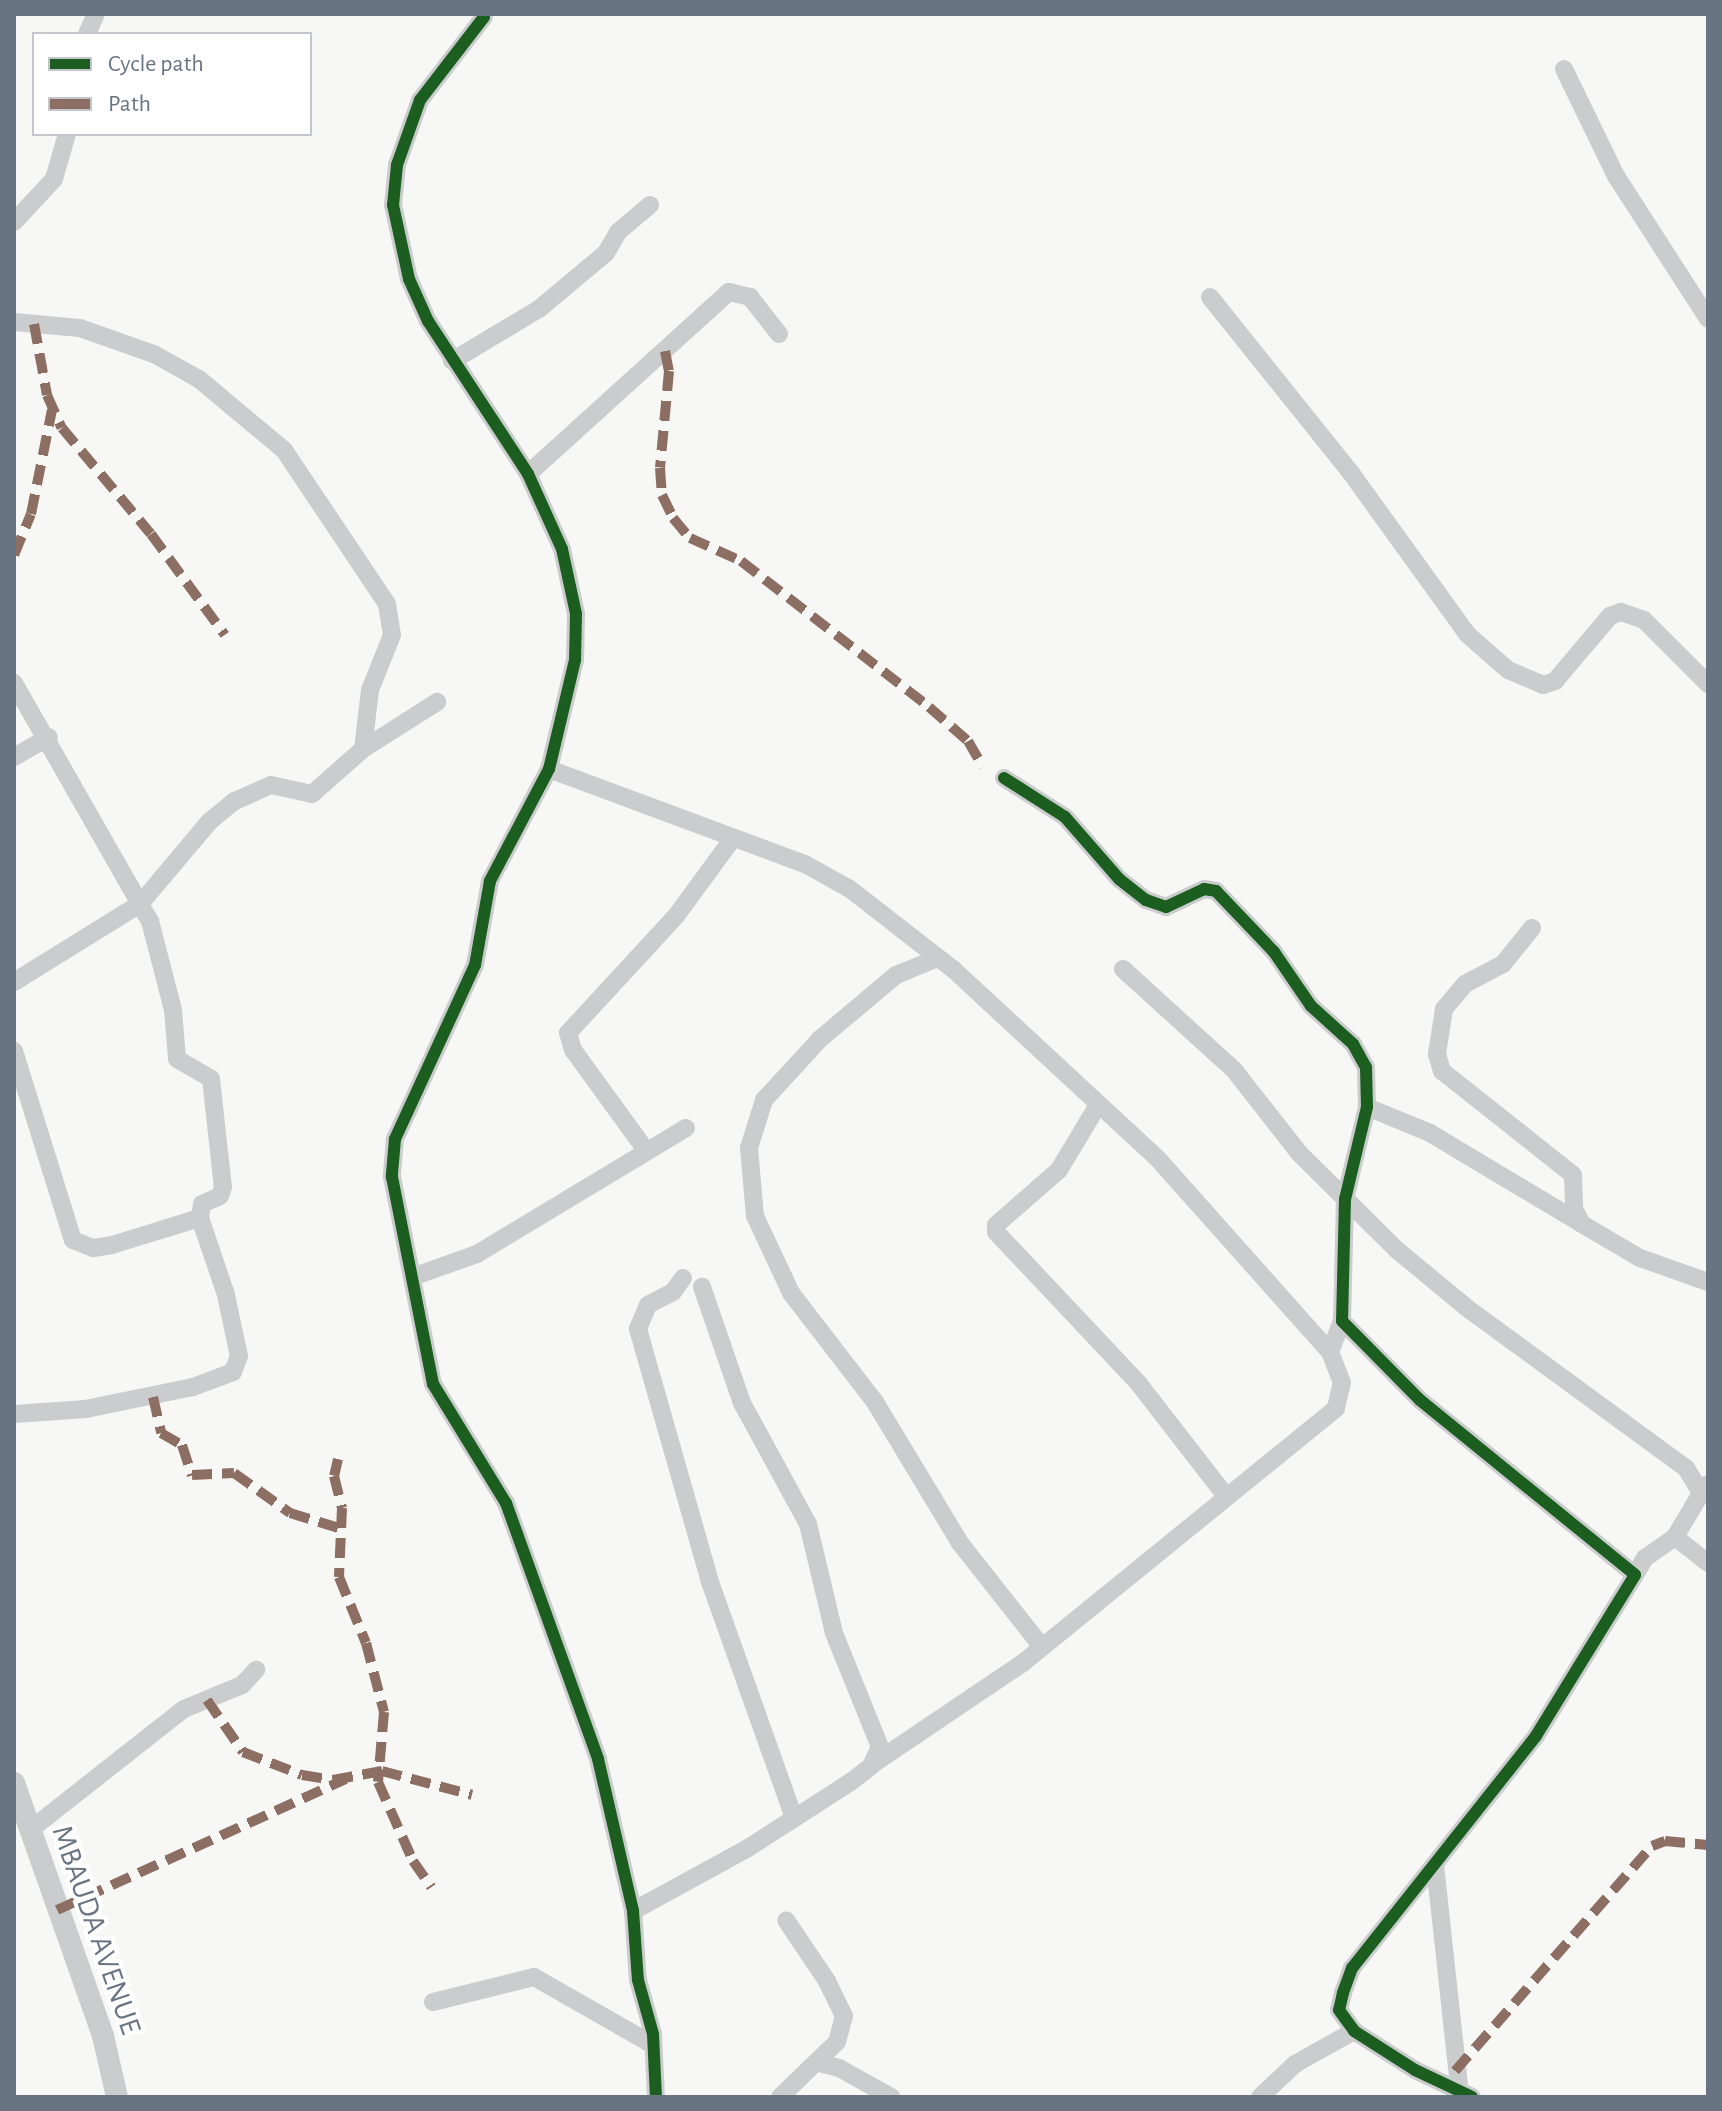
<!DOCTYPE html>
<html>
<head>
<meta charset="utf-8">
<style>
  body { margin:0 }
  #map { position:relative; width:1722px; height:2111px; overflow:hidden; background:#f7f7f6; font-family:"Alegreya Sans",sans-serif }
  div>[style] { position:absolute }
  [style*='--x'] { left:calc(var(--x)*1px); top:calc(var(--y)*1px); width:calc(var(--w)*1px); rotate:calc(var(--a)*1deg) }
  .minor>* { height:18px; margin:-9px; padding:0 9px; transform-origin:9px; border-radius:9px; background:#cbcccd }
  .tertiary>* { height:22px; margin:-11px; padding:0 11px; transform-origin:11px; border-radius:11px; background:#cbcccd }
  .quiet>* { height:10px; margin-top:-5px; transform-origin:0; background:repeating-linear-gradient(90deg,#8d6e63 0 20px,transparent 0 30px) }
  .cycleway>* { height:12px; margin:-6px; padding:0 6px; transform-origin:6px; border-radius:6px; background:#1b5e20 }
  span { translate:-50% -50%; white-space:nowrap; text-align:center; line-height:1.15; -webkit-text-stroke:8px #fff; paint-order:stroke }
  .street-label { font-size:30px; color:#697483 }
  .frame { position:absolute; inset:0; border:16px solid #697483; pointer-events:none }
  .legend { position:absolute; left:32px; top:32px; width:280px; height:104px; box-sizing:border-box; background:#fff; border:2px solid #c3c7cd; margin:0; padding:10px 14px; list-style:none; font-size:24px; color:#697483 }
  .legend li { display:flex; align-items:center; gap:16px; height:40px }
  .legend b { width:40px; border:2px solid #c3c7cd }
</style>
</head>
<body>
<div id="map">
  <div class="minor">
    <div style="--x:484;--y:17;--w:105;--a:127.6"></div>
    <div style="--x:420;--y:100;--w:69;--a:109.5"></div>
    <div style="--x:397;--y:165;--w:40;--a:95.7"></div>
    <div style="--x:393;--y:205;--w:76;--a:77.8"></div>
    <div style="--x:409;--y:279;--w:46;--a:65.7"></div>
    <div style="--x:428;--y:321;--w:183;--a:56.8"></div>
    <div style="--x:528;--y:474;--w:82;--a:65.6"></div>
    <div style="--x:562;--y:549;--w:66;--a:77.8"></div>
    <div style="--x:576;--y:614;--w:46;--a:91.2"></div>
    <div style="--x:575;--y:660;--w:112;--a:103.4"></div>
    <div style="--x:549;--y:769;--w:127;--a:117.8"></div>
    <div style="--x:490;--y:881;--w:85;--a:100.1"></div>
    <div style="--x:475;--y:965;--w:192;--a:114.7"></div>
    <div style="--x:395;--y:1139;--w:38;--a:95"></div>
    <div style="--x:392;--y:1177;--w:211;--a:78.8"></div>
    <div style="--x:433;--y:1384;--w:140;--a:58.5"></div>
    <div style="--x:506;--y:1503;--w:272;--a:70.2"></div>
    <div style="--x:598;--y:1759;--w:156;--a:77"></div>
    <div style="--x:633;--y:1911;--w:69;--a:85.9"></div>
    <div style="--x:638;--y:1980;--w:56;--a:74.5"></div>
    <div style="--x:653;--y:2034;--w:63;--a:87.3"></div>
    <div style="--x:87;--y:34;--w:22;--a:-66"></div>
    <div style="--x:1564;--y:69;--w:119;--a:64.1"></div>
    <div style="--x:1616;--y:176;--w:170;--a:57.2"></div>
    <div style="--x:14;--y:222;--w:59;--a:-47.1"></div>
    <div style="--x:54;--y:179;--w:47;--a:-73.9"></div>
    <div style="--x:1210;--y:297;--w:226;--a:51.3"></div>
    <div style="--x:1351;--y:473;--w:198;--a:54.2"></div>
    <div style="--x:1467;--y:634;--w:55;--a:41.3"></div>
    <div style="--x:1508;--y:670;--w:38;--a:23"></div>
    <div style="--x:1543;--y:685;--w:13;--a:-18"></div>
    <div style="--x:1555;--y:681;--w:85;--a:-49.8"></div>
    <div style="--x:1610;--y:616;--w:12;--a:-20"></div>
    <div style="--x:1621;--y:612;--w:24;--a:19"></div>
    <div style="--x:1644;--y:620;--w:91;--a:45"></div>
    <div style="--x:14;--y:322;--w:66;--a:5.2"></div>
    <div style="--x:80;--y:328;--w:78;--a:19.4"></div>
    <div style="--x:154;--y:354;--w:51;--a:29.1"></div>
    <div style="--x:199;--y:379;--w:111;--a:39.9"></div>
    <div style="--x:284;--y:450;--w:185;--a:56.2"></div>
    <div style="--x:387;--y:604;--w:31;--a:81"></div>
    <div style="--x:392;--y:635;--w:59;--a:111.8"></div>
    <div style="--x:370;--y:690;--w:59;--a:96.8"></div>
    <div style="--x:452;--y:361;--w:101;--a:-30.9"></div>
    <div style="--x:539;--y:309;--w:87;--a:-39.9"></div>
    <div style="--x:606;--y:253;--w:24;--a:-60"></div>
    <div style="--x:618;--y:232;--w:42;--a:-40.2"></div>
    <div style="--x:528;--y:474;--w:271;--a:-42.2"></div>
    <div style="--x:729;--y:292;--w:22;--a:13"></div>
    <div style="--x:750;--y:297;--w:47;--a:51.9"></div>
    <div style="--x:14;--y:683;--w:274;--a:60.3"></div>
    <div style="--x:150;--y:921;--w:92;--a:75.5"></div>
    <div style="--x:173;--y:1010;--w:49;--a:85.3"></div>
    <div style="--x:177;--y:1059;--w:39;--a:30"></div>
    <div style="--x:211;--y:1079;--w:109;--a:83.7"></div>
    <div style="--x:223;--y:1187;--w:9;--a:108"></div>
    <div style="--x:220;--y:1196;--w:20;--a:156"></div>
    <div style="--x:202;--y:1204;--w:14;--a:98"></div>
    <div style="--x:200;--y:1218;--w:81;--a:71.3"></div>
    <div style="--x:226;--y:1295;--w:62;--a:78"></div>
    <div style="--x:239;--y:1356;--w:17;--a:111"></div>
    <div style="--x:233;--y:1372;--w:43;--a:159.4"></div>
    <div style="--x:193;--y:1387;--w:109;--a:168.4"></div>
    <div style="--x:86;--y:1409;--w:72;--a:176"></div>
    <div style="--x:14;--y:757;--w:40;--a:-29.7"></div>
    <div style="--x:549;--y:769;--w:273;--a:20.4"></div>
    <div style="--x:805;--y:864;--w:51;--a:29.1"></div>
    <div style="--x:850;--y:889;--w:132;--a:37.9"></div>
    <div style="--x:954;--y:970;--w:278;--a:42.8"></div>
    <div style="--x:1158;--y:1159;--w:259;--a:48.3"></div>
    <div style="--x:1004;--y:778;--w:72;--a:32.6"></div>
    <div style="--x:1065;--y:817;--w:82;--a:48.9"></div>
    <div style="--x:1119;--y:879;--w:34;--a:38"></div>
    <div style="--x:1146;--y:900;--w:21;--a:19"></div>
    <div style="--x:1166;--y:907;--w:42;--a:-25.3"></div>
    <div style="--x:1204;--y:889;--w:12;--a:9"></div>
    <div style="--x:1216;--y:891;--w:84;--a:46.4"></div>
    <div style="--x:1274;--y:952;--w:65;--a:55.6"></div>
    <div style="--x:1311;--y:1006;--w:57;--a:42.1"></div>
    <div style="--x:1353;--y:1044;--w:26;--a:61"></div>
    <div style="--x:1366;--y:1067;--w:40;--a:88.6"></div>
    <div style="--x:1367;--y:1107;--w:95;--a:103.4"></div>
    <div style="--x:1345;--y:1199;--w:122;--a:91.4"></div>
    <div style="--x:1342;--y:1321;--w:111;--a:45.4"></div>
    <div style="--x:1420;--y:1400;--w:277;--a:39.1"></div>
    <div style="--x:1635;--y:1575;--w:189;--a:121.6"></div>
    <div style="--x:1536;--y:1736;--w:296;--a:128.4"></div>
    <div style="--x:1352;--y:1968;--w:27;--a:110"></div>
    <div style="--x:1343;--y:1993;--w:17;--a:103"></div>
    <div style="--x:1339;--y:2010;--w:26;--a:54"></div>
    <div style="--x:1354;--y:2031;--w:72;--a:32.6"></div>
    <div style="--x:1415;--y:2070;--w:63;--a:25.3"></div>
    <div style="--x:1532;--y:928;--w:46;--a:128.9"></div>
    <div style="--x:1503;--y:964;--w:43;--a:152.2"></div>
    <div style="--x:1465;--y:984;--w:33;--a:130"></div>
    <div style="--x:1444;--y:1009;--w:46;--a:98.8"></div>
    <div style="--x:1437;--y:1054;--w:18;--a:74"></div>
    <div style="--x:1442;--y:1071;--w:167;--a:38.4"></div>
    <div style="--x:1573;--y:1175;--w:34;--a:88"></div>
    <div style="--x:1574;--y:1209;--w:17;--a:62"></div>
    <div style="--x:1582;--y:1224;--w:67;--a:30.4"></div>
    <div style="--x:1640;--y:1258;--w:72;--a:19.4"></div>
    <div style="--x:938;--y:958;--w:45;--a:158"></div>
    <div style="--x:896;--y:975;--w:99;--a:139.9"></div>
    <div style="--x:820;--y:1039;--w:83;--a:132.6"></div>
    <div style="--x:764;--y:1100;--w:50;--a:107.4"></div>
    <div style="--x:749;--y:1148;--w:68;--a:85"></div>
    <div style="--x:755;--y:1216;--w:85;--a:64.9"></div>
    <div style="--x:791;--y:1293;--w:138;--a:52.4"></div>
    <div style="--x:875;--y:1402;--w:165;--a:58.9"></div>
    <div style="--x:960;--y:1543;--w:132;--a:51.7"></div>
    <div style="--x:1123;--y:969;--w:150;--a:42.3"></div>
    <div style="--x:1234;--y:1070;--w:105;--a:51.9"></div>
    <div style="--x:1299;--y:1153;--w:138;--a:44.7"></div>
    <div style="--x:1397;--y:1250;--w:91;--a:39.6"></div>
    <div style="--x:1467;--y:1308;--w:271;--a:36.2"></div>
    <div style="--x:1686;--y:1468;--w:29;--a:59"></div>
    <div style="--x:14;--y:982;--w:148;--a:-31.8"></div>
    <div style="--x:140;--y:904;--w:109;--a:-49.9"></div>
    <div style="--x:210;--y:821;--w:32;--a:-39"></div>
    <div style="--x:235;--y:801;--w:39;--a:-24"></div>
    <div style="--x:271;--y:785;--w:42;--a:12.4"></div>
    <div style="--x:312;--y:794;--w:68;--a:-41.4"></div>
    <div style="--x:363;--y:749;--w:88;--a:-32.4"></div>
    <div style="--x:14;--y:1051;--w:198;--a:72.7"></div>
    <div style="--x:73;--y:1240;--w:22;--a:22"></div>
    <div style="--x:93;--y:1248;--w:19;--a:-9"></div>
    <div style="--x:112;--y:1245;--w:92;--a:-17.1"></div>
    <div style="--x:1098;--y:1105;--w:76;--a:121"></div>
    <div style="--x:1059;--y:1170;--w:84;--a:138.9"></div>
    <div style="--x:996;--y:1225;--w:7;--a:90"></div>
    <div style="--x:996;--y:1232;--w:209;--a:46.7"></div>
    <div style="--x:1139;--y:1384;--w:142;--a:52.2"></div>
    <div style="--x:1367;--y:1107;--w:68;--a:22.4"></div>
    <div style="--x:1430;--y:1133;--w:177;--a:30.9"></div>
    <div style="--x:645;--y:1149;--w:122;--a:-126"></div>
    <div style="--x:573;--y:1050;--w:18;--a:-106"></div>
    <div style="--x:568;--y:1033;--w:159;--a:-47.3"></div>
    <div style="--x:676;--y:916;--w:97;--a:-53.8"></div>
    <div style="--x:412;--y:1277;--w:69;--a:-19.5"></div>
    <div style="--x:477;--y:1254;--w:244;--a:-31.1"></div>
    <div style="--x:683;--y:1278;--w:17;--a:126"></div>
    <div style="--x:673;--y:1292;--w:28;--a:153"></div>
    <div style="--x:648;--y:1305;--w:26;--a:113"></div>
    <div style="--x:638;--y:1329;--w:263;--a:74.1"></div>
    <div style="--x:710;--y:1582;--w:251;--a:70.4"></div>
    <div style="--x:1675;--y:1537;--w:42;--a:38.2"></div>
    <div style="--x:1635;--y:1575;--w:20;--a:-60"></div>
    <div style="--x:1645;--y:1558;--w:37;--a:-35"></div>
    <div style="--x:1675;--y:1537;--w:61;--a:-59.2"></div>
    <div style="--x:873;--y:1764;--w:182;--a:-34"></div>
    <div style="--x:1024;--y:1662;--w:402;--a:-39.1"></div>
    <div style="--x:1336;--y:1408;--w:26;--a:-77"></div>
    <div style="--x:1342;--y:1383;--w:33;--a:-111"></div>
    <div style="--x:1330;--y:1352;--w:33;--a:-69"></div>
    <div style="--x:30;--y:1830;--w:196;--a:-38.2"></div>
    <div style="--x:184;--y:1709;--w:63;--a:-22.5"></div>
    <div style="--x:242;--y:1685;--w:21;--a:-47"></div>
    <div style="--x:1435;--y:1865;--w:233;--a:83.8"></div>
    <div style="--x:633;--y:1911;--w:131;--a:-28.7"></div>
    <div style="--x:748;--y:1848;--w:124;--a:-32.8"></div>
    <div style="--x:852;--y:1781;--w:24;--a:-38"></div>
    <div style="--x:871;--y:1766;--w:21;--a:-65"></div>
    <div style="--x:880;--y:1747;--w:123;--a:-112"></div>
    <div style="--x:834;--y:1633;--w:112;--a:-103.4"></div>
    <div style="--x:808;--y:1524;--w:138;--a:-118.6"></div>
    <div style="--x:742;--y:1403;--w:123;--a:-109"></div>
    <div style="--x:433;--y:2002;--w:104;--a:-13.9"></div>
    <div style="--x:534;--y:1977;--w:137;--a:29.7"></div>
    <div style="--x:819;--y:2063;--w:21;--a:14"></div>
    <div style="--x:839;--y:2068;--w:60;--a:29.1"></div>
    <div style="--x:780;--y:2097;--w:79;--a:-44"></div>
    <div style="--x:837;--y:2042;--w:27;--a:-75"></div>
    <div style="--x:844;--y:2016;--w:39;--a:-116"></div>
    <div style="--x:827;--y:1981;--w:73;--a:-123.9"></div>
    <div style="--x:1260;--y:2097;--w:48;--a:-43.3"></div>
    <div style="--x:1295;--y:2064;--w:68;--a:-29.2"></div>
  </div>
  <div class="tertiary">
    <div style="--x:14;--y:1783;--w:268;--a:70.6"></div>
    <div style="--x:103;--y:2036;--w:63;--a:77.1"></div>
  </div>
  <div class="quiet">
    <div style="--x:34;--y:324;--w:72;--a:79.6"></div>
    <div style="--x:47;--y:395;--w:36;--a:66"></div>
    <div style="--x:62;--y:428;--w:138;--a:50"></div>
    <div style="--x:151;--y:534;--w:125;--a:53.8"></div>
    <div style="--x:665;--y:351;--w:20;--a:79"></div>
    <div style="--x:669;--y:371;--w:97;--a:95.3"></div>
    <div style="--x:660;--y:468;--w:27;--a:86"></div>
    <div style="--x:662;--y:495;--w:25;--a:64"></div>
    <div style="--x:673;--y:518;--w:26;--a:50"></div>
    <div style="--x:690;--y:538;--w:56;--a:24.3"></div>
    <div style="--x:741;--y:561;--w:238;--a:37.8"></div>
    <div style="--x:929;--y:707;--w:52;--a:41.1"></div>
    <div style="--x:968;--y:741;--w:30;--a:60"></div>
    <div style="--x:14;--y:555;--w:44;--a:-67.5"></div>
    <div style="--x:31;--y:514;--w:106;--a:-78.6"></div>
    <div style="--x:153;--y:1397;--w:37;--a:77"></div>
    <div style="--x:161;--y:1433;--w:24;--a:30"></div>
    <div style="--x:182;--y:1445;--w:32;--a:72"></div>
    <div style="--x:192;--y:1475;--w:42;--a:-2.7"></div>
    <div style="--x:234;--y:1473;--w:69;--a:35.5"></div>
    <div style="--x:290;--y:1513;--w:54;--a:17.1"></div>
    <div style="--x:338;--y:1459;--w:17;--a:103"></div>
    <div style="--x:334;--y:1476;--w:33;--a:76"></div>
    <div style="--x:342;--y:1508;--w:69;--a:92.5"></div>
    <div style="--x:339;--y:1577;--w:71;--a:67.8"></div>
    <div style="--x:366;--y:1643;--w:71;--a:75.4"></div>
    <div style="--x:384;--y:1712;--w:70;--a:94.9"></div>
    <div style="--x:378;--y:1782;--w:86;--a:66.1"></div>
    <div style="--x:413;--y:1861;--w:32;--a:55"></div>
    <div style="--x:207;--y:1700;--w:63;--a:55.3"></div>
    <div style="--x:243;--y:1752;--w:63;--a:21.3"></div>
    <div style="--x:302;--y:1775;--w:31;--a:9"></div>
    <div style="--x:333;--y:1780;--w:50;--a:-10.4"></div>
    <div style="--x:382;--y:1771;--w:93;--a:14.9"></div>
    <div style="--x:57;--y:1910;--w:317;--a:-24.4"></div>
    <div style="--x:1455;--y:2071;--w:299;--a:-48.8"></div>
    <div style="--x:1652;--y:1846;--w:14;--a:-21"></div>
    <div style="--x:1665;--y:1841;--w:43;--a:5.3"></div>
  </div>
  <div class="cycleway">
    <div style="--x:484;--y:17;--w:105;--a:127.6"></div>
    <div style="--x:420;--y:100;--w:69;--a:109.5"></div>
    <div style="--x:397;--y:165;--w:40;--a:95.7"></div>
    <div style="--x:393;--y:205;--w:76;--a:77.8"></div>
    <div style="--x:409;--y:279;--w:46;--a:65.7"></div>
    <div style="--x:428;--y:321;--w:183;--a:56.8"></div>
    <div style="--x:528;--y:474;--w:82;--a:65.6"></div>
    <div style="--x:562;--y:549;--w:66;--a:77.8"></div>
    <div style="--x:576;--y:614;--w:46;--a:91.2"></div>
    <div style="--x:575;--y:660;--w:112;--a:103.4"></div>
    <div style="--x:549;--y:769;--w:127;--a:117.8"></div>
    <div style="--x:490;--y:881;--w:85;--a:100.1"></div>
    <div style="--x:475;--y:965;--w:192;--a:114.7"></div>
    <div style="--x:395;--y:1139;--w:38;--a:95"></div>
    <div style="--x:392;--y:1177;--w:211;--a:78.8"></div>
    <div style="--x:433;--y:1384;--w:140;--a:58.5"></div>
    <div style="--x:506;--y:1503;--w:272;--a:70.2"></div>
    <div style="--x:598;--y:1759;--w:156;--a:77"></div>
    <div style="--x:633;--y:1911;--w:69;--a:85.9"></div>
    <div style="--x:638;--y:1980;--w:56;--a:74.5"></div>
    <div style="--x:653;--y:2034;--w:63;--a:87.3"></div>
    <div style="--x:1004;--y:778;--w:72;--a:32.6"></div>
    <div style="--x:1065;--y:817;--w:82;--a:48.9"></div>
    <div style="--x:1119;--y:879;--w:34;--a:38"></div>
    <div style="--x:1146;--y:900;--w:21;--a:19"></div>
    <div style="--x:1166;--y:907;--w:42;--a:-25.3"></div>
    <div style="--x:1204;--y:889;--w:12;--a:9"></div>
    <div style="--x:1216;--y:891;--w:84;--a:46.4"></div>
    <div style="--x:1274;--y:952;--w:65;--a:55.6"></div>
    <div style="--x:1311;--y:1006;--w:57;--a:42.1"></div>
    <div style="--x:1353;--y:1044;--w:26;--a:61"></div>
    <div style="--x:1366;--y:1067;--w:40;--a:88.6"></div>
    <div style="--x:1367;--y:1107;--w:95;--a:103.4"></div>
    <div style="--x:1345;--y:1199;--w:122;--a:91.4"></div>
    <div style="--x:1342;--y:1321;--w:111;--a:45.4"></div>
    <div style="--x:1420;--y:1400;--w:277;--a:39.1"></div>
    <div style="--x:1635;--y:1575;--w:189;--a:121.6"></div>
    <div style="--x:1536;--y:1736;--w:296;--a:128.4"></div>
    <div style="--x:1352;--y:1968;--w:27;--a:110"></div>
    <div style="--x:1343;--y:1993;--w:17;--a:103"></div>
    <div style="--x:1339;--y:2010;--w:26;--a:54"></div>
    <div style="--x:1354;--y:2031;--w:72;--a:32.6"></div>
    <div style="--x:1415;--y:2070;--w:63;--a:25.3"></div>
  </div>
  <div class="street-label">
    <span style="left:96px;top:1930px;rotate:71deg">MBAUDA AVENUE</span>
  </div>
  <div class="frame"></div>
  <ul class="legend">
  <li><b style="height:10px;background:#1b5e20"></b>Cycle path</li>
  <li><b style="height:10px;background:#8d6e63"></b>Path</li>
  </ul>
</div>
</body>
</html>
